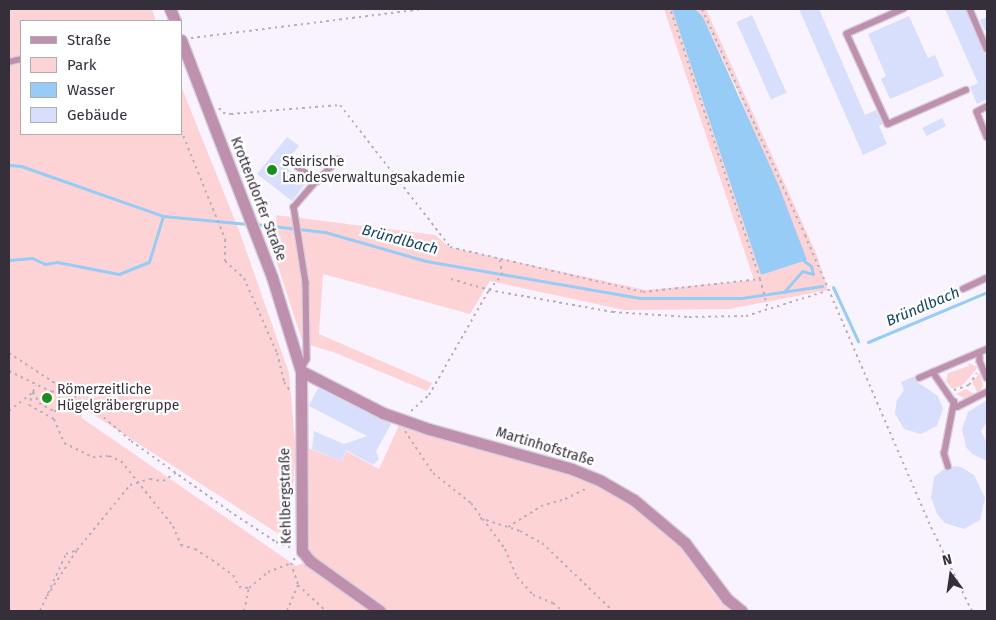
<!DOCTYPE html>
<html>
<head>
<meta charset="utf-8">
<style>
  body { margin:0 }
  #map { position:relative; width:996px; height:620px; overflow:hidden; background:#f8f3ff; font-family:"Fira Sans",sans-serif }
  div>[style] { position:absolute }
  [style*='--x'] { left:calc(var(--x)*1px); top:calc(var(--y)*1px); width:calc(var(--w)*1px); rotate:calc(var(--a)*1deg) }
  .green>* { inset:0; background:#fed3d6 }
  .water>* { inset:0; background:#96ccf5 }
  .stream>* { height:3px; margin:-1.5px; padding:0 1.5px; transform-origin:1.5px; border-radius:1.5px; background:#96ccf5 }
  .building>* { inset:0; background:#d8dffc; transform-origin:0 0 }
  .path>* { height:2px; margin-top:-1px; transform-origin:0; background:repeating-linear-gradient(90deg,#b5b0bc 0 2.5px,transparent 0 6.5px) }
  .roads { filter:drop-shadow(1px 0 #d5d0dc) drop-shadow(-1px 0 #d5d0dc) drop-shadow(0 1px #d5d0dc) drop-shadow(0 -1px #d5d0dc) }
  .service>* { height:5.5px; margin:-2.75px; padding:0 2.75px; transform-origin:2.75px; border-radius:2.75px; background:#bf8fae }
  .minor>* { height:11px; margin:-5.5px; padding:0 5.5px; transform-origin:5.5px; border-radius:5.5px; background:#bf8fae }
  .dots>* { width:14px; height:14px; translate:-50% -50%; box-sizing:border-box; border:2px solid #fff; border-radius:50% }
  span { translate:-50% -50%; white-space:nowrap; text-align:center; line-height:1.15; -webkit-text-stroke:4.5px #fff; paint-order:stroke }
  .poi-label { font-size:14px; color:#352f3b }
  .left { translate:0 -50%; text-align:left }
  .street-label { font-size:14px; color:#352f3b }
  .water-label { font-size:15px; color:#104566; font-style:italic }
  .frame { position:absolute; inset:0; border:10px solid #352f3b; pointer-events:none }
  .legend { position:absolute; left:20px; top:20px; width:162px; height:115px; box-sizing:border-box; background:#fff; border:1px solid #aeacb1; margin:0; padding:6px 9px; list-style:none; font-size:15px; color:#352f3b }
  .legend li { display:flex; align-items:center; gap:10px; height:25px }
  .legend b { width:25px; border:1px solid #aeacb1 }
  .north { position:absolute; left:926px; top:550px; width:50px; height:50px; -webkit-text-stroke:4px #fff; paint-order:stroke; rotate:346deg; font-size:14px; font-weight:700; line-height:20px; text-align:center; color:#352f3b }
  .north::after { content:''; display:block; margin:auto; width:18px; height:22px; background:#352f3b; clip-path:polygon(50% 0,100% 100%,50% 72%,0 100%) }
</style>
</head>
<body>
<div id="map">
  <div class="green">
    <div style="clip-path:polygon(9px 9px,152px 9px,156px 21px,21px 21px,21px 56px,9px 58px)"></div>
    <div style="clip-path:polygon(664px 9px,672px 9px,761px 275px,807px 260px,738px 92px,703px 17px,695px 9px,706px 9px,816px 253px,828px 290px,729px 309px,624px 310px,490px 281px,470px 314px,323px 274px,319px 334px,432px 383px,427px 391px,333px 352px,303px 343px,266px 230px,277px 227px,276px 215px,435px 235px,449px 247px,646px 290px,754px 280px)"></div>
    <div style="clip-path:polygon(21px 63px,21px 134px,181px 134px,181px 86px,240px 233px,289px 373px,296px 453px,288px 540px,80px 406px,82px 418px,296px 566px,305px 562px,372px 611px,9px 611px,9px 66px)"></div>
    <div style="clip-path:polygon(968px 363px,978px 367px,963px 385px,952px 389px,946px 381px,948px 373px,969px 366px)"></div>
    <div style="clip-path:polygon(980px 373px,983px 386px,978px 394px,972px 382px)"></div>
    <div style="clip-path:polygon(966px 389px,976px 395px,966px 399px,956px 394px)"></div>
    <div style="clip-path:polygon(401px 421px,552px 466px,631px 500px,681px 547px,714px 594px,734px 611px,389px 611px,312px 556px,308px 549px,304px 537px,305px 447px,342px 461px,346px 451px,379px 469px)"></div>
  </div>
  <div class="water">
    <div style="clip-path:polygon(672px 9px,695px 9px,703px 17px,778px 184px,807px 260px,761px 275px)"></div>
  </div>
  <div class="stream">
    <div style="--x:9;--y:165;--w:12;--a:5"></div>
    <div style="--x:21;--y:166;--w:151;--a:19.4"></div>
    <div style="--x:255;--y:224;--w:70;--a:6.5"></div>
    <div style="--x:325;--y:232;--w:105;--a:16"></div>
    <div style="--x:426;--y:261;--w:217;--a:9.8"></div>
    <div style="--x:640;--y:298;--w:101;--a:0"></div>
    <div style="--x:741;--y:298;--w:82;--a:-8.4"></div>
    <div style="--x:9;--y:260;--w:23;--a:-5"></div>
    <div style="--x:32;--y:258;--w:14;--a:25"></div>
    <div style="--x:45;--y:264;--w:12;--a:-9"></div>
    <div style="--x:57;--y:262;--w:63;--a:11"></div>
    <div style="--x:119;--y:274;--w:32;--a:-22"></div>
    <div style="--x:149;--y:262;--w:48;--a:-73.1"></div>
    <div style="--x:163;--y:216;--w:85;--a:5.4"></div>
    <div style="--x:833;--y:287;--w:60;--a:65.2"></div>
    <div style="--x:784;--y:292;--w:28;--a:-49"></div>
    <div style="--x:802;--y:271;--w:11;--a:15"></div>
    <div style="--x:813;--y:274;--w:8;--a:-104"></div>
    <div style="--x:811;--y:266;--w:9;--a:-144"></div>
    <div style="--x:868;--y:342;--w:129;--a:-22.8"></div>
  </div>
  <div class="building">
    <div style="clip-path:polygon(799px 9px,819px 9px,865px 115px,876px 110px,883px 124px,879px 126px,887px 144px,863px 155px)"></div>
    <div style="clip-path:polygon(945px 9px,965px 9px,987px 57px,987px 99px,977px 104px,970px 87px,978px 83px)"></div>
    <div style="left:752px;top:15px;width:85px;height:17px;rotate:66deg"></div>
    <div style="clip-path:polygon(909px 16px,928px 58px,935px 55px,944px 76px,890px 99px,881px 79px,886px 76px,868px 34px)"></div>
    <div style="clip-path:polygon(987px 17px,987px 30px,985px 31px,980px 20px)"></div>
    <div style="left:942px;top:118px;width:9px;height:22px;rotate:63deg"></div>
    <div style="clip-path:polygon(287px 137px,299px 146px,283px 165px,306px 183px,292px 201px,257px 174px)"></div>
    <div style="clip-path:polygon(915px 376px,916px 381px,938px 396px,943px 409px,937px 426px,921px 434px,904px 429px,895px 414px,897px 400px,904px 390px,901px 382px)"></div>
    <div style="clip-path:polygon(318px 388px,391px 424px,376px 451px,379px 459px,373px 465px,346px 450px,342px 461px,312px 449px,314px 431px,344px 444px,367px 436px,309px 406px)"></div>
    <div style="left:47px;top:392px;width:8px;height:11px;rotate:40deg"></div>
    <div style="clip-path:polygon(987px 400px,987px 422px,981px 431px,987px 443px,987px 461px,972px 454px,966px 447px,962px 429px,968px 412px)"></div>
    <div style="clip-path:polygon(953px 466px,961px 467px,974px 475px,985px 498px,980px 520px,964px 529px,945px 523px,937px 514px,931px 497px,934px 477px,944px 469px,950px 471px)"></div>
  </div>
  <div class="path">
    <div style="--x:702;--y:9;--w:248;--a:65.5"></div>
    <div style="--x:805;--y:235;--w:318;--a:66.7"></div>
    <div style="--x:931;--y:527;--w:93;--a:64"></div>
    <div style="--x:191;--y:38;--w:234;--a:-7.1"></div>
    <div style="--x:219;--y:108;--w:6;--a:51"></div>
    <div style="--x:223;--y:113;--w:8;--a:7"></div>
    <div style="--x:231;--y:114;--w:109;--a:-4.7"></div>
    <div style="--x:340;--y:105;--w:180;--a:52.2"></div>
    <div style="--x:450;--y:247;--w:198;--a:13.1"></div>
    <div style="--x:643;--y:292;--w:118;--a:-6.3"></div>
    <div style="--x:760;--y:279;--w:285;--a:-108.4"></div>
    <div style="--x:181;--y:130;--w:118;--a:68"></div>
    <div style="--x:225;--y:239;--w:22;--a:90"></div>
    <div style="--x:225;--y:261;--w:25;--a:42"></div>
    <div style="--x:244;--y:278;--w:82;--a:66.3"></div>
    <div style="--x:277;--y:353;--w:30;--a:76"></div>
    <div style="--x:284;--y:382;--w:12;--a:55"></div>
    <div style="--x:451;--y:279;--w:40;--a:16"></div>
    <div style="--x:489;--y:290;--w:20;--a:-49"></div>
    <div style="--x:502;--y:275;--w:15;--a:-98"></div>
    <div style="--x:760;--y:279;--w:31;--a:75"></div>
    <div style="--x:9;--y:353;--w:102;--a:33.4"></div>
    <div style="--x:94;--y:409;--w:49;--a:40.9"></div>
    <div style="--x:131;--y:441;--w:120;--a:35.5"></div>
    <div style="--x:229;--y:511;--w:56;--a:33.4"></div>
    <div style="--x:276;--y:542;--w:17;--a:21"></div>
    <div style="--x:9;--y:371;--w:48;--a:26"></div>
    <div style="--x:52;--y:392;--w:11;--a:-22"></div>
    <div style="--x:954;--y:390;--w:16;--a:-18"></div>
    <div style="--x:969;--y:385;--w:14;--a:-56"></div>
    <div style="--x:33;--y:392;--w:14;--a:107"></div>
    <div style="--x:29;--y:405;--w:29;--a:29"></div>
    <div style="--x:54;--y:419;--w:26;--a:67"></div>
    <div style="--x:64;--y:443;--w:32;--a:26"></div>
    <div style="--x:93;--y:457;--w:16;--a:-4"></div>
    <div style="--x:109;--y:456;--w:13;--a:23"></div>
    <div style="--x:121;--y:461;--w:83;--a:51.3"></div>
    <div style="--x:173;--y:526;--w:21;--a:67"></div>
    <div style="--x:181;--y:545;--w:15;--a:16"></div>
    <div style="--x:195;--y:549;--w:20;--a:33"></div>
    <div style="--x:212;--y:560;--w:26;--a:36"></div>
    <div style="--x:233;--y:575;--w:13;--a:63"></div>
    <div style="--x:239;--y:587;--w:10;--a:6"></div>
    <div style="--x:249;--y:588;--w:25;--a:-40"></div>
    <div style="--x:268;--y:572;--w:25;--a:-21"></div>
    <div style="--x:33;--y:392;--w:13;--a:61"></div>
    <div style="--x:39;--y:403;--w:18;--a:29"></div>
    <div style="--x:55;--y:412;--w:25;--a:-74"></div>
    <div style="--x:9;--y:411;--w:31;--a:-38"></div>
    <div style="--x:33;--y:392;--w:7;--a:-63"></div>
    <div style="--x:411;--y:411;--w:24;--a:-42"></div>
    <div style="--x:429;--y:395;--w:121;--a:-60.3"></div>
    <div style="--x:489;--y:290;--w:126;--a:10.1"></div>
    <div style="--x:613;--y:312;--w:76;--a:3.8"></div>
    <div style="--x:689;--y:317;--w:57;--a:-1"></div>
    <div style="--x:746;--y:316;--w:85;--a:-17.2"></div>
    <div style="--x:405;--y:431;--w:50;--a:56.3"></div>
    <div style="--x:433;--y:473;--w:48;--a:38.3"></div>
    <div style="--x:471;--y:503;--w:57;--a:53.5"></div>
    <div style="--x:505;--y:549;--w:30;--a:67"></div>
    <div style="--x:517;--y:577;--w:24;--a:48"></div>
    <div style="--x:533;--y:595;--w:22;--a:22"></div>
    <div style="--x:553;--y:603;--w:13;--a:39"></div>
    <div style="--x:480;--y:518;--w:42;--a:18"></div>
    <div style="--x:520;--y:531;--w:25;--a:29"></div>
    <div style="--x:542;--y:543;--w:98;--a:43.8"></div>
    <div style="--x:508;--y:527;--w:39;--a:-32"></div>
    <div style="--x:541;--y:506;--w:25;--a:-16"></div>
    <div style="--x:565;--y:499;--w:25;--a:-26"></div>
    <div style="--x:295;--y:558;--w:6;--a:129"></div>
    <div style="--x:291;--y:563;--w:23;--a:72"></div>
    <div style="--x:298;--y:585;--w:38;--a:43"></div>
    <div style="--x:47;--y:596;--w:55;--a:-56.9"></div>
    <div style="--x:40;--y:611;--w:63;--a:-65.5"></div>
    <div style="--x:66;--y:554;--w:12;--a:-20"></div>
    <div style="--x:77;--y:550;--w:84;--a:-50.8"></div>
    <div style="--x:130;--y:485;--w:21;--a:-17"></div>
    <div style="--x:150;--y:479;--w:13;--a:9"></div>
    <div style="--x:163;--y:481;--w:17;--a:-33"></div>
    <div style="--x:244;--y:611;--w:24;--a:-78"></div>
    <div style="--x:287;--y:611;--w:28;--a:-67"></div>
  </div>
  <div class="roads">
    <div class="service">
      <div style="--x:904;--y:9;--w:62;--a:156.3"></div>
      <div style="--x:847;--y:34;--w:99;--a:65.5"></div>
      <div style="--x:888;--y:124;--w:85;--a:-23.6"></div>
      <div style="--x:970;--y:9;--w:43;--a:67"></div>
      <div style="--x:9;--y:62;--w:12;--a:-14"></div>
      <div style="--x:987;--y:107;--w:11;--a:153"></div>
      <div style="--x:977;--y:112;--w:27;--a:68"></div>
      <div style="--x:298;--y:167;--w:24;--a:36"></div>
      <div style="--x:317;--y:181;--w:35;--a:131"></div>
      <div style="--x:294;--y:207;--w:77;--a:81"></div>
      <div style="--x:306;--y:283;--w:76;--a:89.2"></div>
      <div style="--x:307;--y:359;--w:11;--a:117"></div>
      <div style="--x:317;--y:181;--w:30;--a:-45"></div>
      <div style="--x:963;--y:289;--w:26;--a:-25"></div>
      <div style="--x:980;--y:352;--w:9;--a:90"></div>
      <div style="--x:980;--y:361;--w:18;--a:68"></div>
      <div style="--x:933;--y:372;--w:42;--a:55.6"></div>
      <div style="--x:957;--y:407;--w:34;--a:-27"></div>
      <div style="--x:919;--y:378;--w:74;--a:-23.1"></div>
      <div style="--x:948;--y:467;--w:14;--a:-107"></div>
      <div style="--x:944;--y:454;--w:53;--a:-79.1"></div>
    </div>
    <div class="minor">
      <div style="--x:170;--y:9;--w:13;--a:67"></div>
      <div style="--x:181;--y:40;--w:254;--a:69"></div>
      <div style="--x:272;--y:277;--w:98;--a:72.9"></div>
      <div style="--x:301;--y:371;--w:180;--a:89.7"></div>
      <div style="--x:302;--y:551;--w:13;--a:51"></div>
      <div style="--x:310;--y:561;--w:86;--a:35.5"></div>
      <div style="--x:301;--y:371;--w:92;--a:27.1"></div>
      <div style="--x:383;--y:413;--w:49;--a:19.2"></div>
      <div style="--x:429;--y:429;--w:148;--a:15.6"></div>
      <div style="--x:572;--y:469;--w:31;--a:22"></div>
      <div style="--x:601;--y:481;--w:38;--a:30"></div>
      <div style="--x:634;--y:500;--w:67;--a:40.1"></div>
      <div style="--x:685;--y:543;--w:70;--a:53.1"></div>
      <div style="--x:727;--y:599;--w:19;--a:39"></div>
    </div>
  </div>
  <div class="dots">
    <div style="left:272px;top:170px;background:#178f1a"></div>
    <div style="left:47px;top:398px;background:#178f1a"></div>
  </div>
  <div class="poi-label">
    <span class="left" style="left:282px;top:170px">Steirische<br>Landesverwaltungsakademie</span>
    <span class="left" style="left:57px;top:398px">Römerzeitliche<br>Hügelgräbergruppe</span>
  </div>
  <div class="street-label">
    <span style="left:258px;top:199px;rotate:69deg">Krottendorfer Straße</span>
    <span style="left:545px;top:447px;rotate:17deg">Martinhofstraße</span>
    <span style="left:286px;top:496px;rotate:-91deg">Kehlbergstraße</span>
  </div>
  <div class="water-label">
    <span style="left:400px;top:240px;rotate:15deg">Bründlbach</span>
    <span style="left:923px;top:307px;rotate:-23deg">Bründlbach</span>
  </div>
  <div class="frame"></div>
  <ul class="legend">
  <li><b style="height:6px;background:#bf8fae"></b>Straße</li>
  <li><b style="height:14px;background:#fed3d6"></b>Park</li>
  <li><b style="height:14px;background:#96ccf5"></b>Wasser</li>
  <li><b style="height:14px;background:#d8dffc"></b>Gebäude</li>
  </ul>
  <div class="north">N</div>
</div>
</body>
</html>
